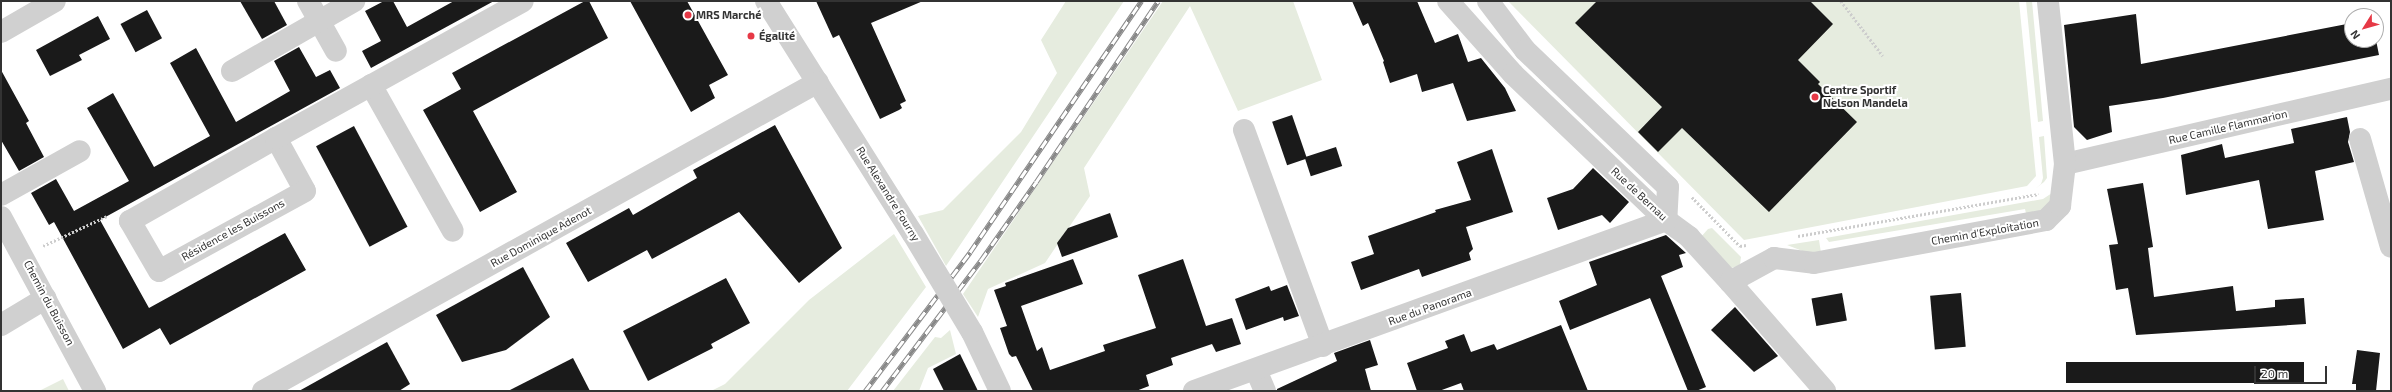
<!DOCTYPE html>
<html>
<head>
<meta charset="utf-8">
<style>
  body { margin:0 }
  #map { position:relative; width:2392px; height:392px; overflow:hidden; background:#fff; font-family:"Exo 2",sans-serif }
  div>[style] { position:absolute }
  [style*='--x'] { left:calc(var(--x)*1px); top:calc(var(--y)*1px); width:calc(var(--w)*1px); rotate:calc(var(--a)*1deg) }
  .green>* { inset:0; background:#e6ecdf }
  .building>* { inset:0; background:#1a1a1a; transform-origin:0 0 }
  .path>* { height:2.5px; margin-top:-1.25px; transform-origin:0; background:repeating-linear-gradient(90deg,#cdcdcd 0 2px,transparent 0 4px) }
  .minor>* { height:22px; margin:-11px; padding:0 11px; transform-origin:11px; border-radius:11px; background:#d0d0d0 }
  .rail>* { height:4.5px; margin-top:-2.25px; transform-origin:0; background:repeating-linear-gradient(90deg,#fff 0 9px,#888 0 18px); box-sizing:border-box; border-block:1px solid #888 }
  .minor-bridge>* { height:22px; margin:-11px; padding:0 11px; transform-origin:11px; border-radius:11px; background:#d0d0d0 }
  .dots>* { width:11px; height:11px; translate:-50% -50%; box-sizing:border-box; border:2px solid #fff; border-radius:50% }
  span { translate:-50% -50%; white-space:nowrap; text-align:center; line-height:1.15; -webkit-text-stroke:4px #fff; paint-order:stroke }
  .poi-label { font-size:11px; color:#333; font-weight:700 }
  .left { translate:0 -50%; text-align:left }
  .street-label { font-size:11px; color:#333 }
  .frame { position:absolute; inset:0; border:2px solid #333; pointer-events:none }
  .north { position:absolute; left:2344px; top:8px; width:40px; height:40px; box-sizing:border-box; background:#fff; border:1px solid #adadad; border-radius:50%; rotate:233deg; font-size:11px; font-weight:700; line-height:16px; text-align:center; color:#333 }
  .north::after { content:''; display:block; margin:auto; width:14px; height:18px; background:#e63946; clip-path:polygon(50% 0,100% 100%,50% 72%,0 100%) }
  .scale { position:absolute; left:2254px; top:366px; width:73px; height:18px; box-sizing:border-box; border:2px solid #333; border-top:0; padding-left:5px; font-size:12px; line-height:14px; white-space:nowrap; color:#333; -webkit-text-stroke:3px #fff; paint-order:stroke }
</style>
</head>
<body>
<div id="map">
  <div class="green">
    <div style="clip-path:polygon(1066px 1px,1124px 1px,946px 266px,918px 216px,943px 210px,1021px 132px,1057px 73px,1041px 40px)"></div>
    <div style="clip-path:polygon(1163px 1px,1293px 1px,1322px 80px,1238px 111px,1190px 6px,1084px 168px,1090px 196px,1045px 263px,988px 289px,978px 317px,963px 294px)"></div>
    <div style="clip-path:polygon(1508px 1px,2019px 1px,2036px 176px,2027px 186px,1744px 240px)"></div>
    <div style="clip-path:polygon(2026px 1px,2032px 1px,2043px 121px,2038px 122px)"></div>
    <div style="clip-path:polygon(2044px 136px,2047px 178px,2044px 182px,2035px 189px,2041px 184px,2043px 178px,2039px 137px)"></div>
    <div style="clip-path:polygon(2055px 191px,2047px 206px,2027px 218px,2025px 209px,1829px 242px,1826px 238px,2043px 199px)"></div>
    <div style="clip-path:polygon(1712px 228px,1741px 257px,1740px 264px,1737px 267px,1731px 268px,1700px 238px,1708px 229px)"></div>
    <div style="clip-path:polygon(894px 234px,926px 287px,847px 391px,711px 391px,725px 384px,809px 300px)"></div>
    <div style="clip-path:polygon(1819px 240px,1821px 253px,1805px 252px,1787px 245px)"></div>
    <div style="clip-path:polygon(950px 330px,956px 354px,928px 368px,919px 391px,893px 391px,935px 337px,941px 338px)"></div>
    <div style="clip-path:polygon(63px 379px,69px 391px,39px 391px)"></div>
  </div>
  <div class="building">
    <div style="clip-path:polygon(240px 1px,274px 1px,287px 25px,262px 39px)"></div>
    <div style="clip-path:polygon(384px 1px,393px 1px,407px 27px,454px 1px,494px 1px,371px 68px,362px 51px,381px 41px,365px 11px)"></div>
    <div style="clip-path:polygon(585px 1px,589px 1px,608px 38px,473px 111px,517px 192px,480px 212px,423px 110px,461px 89px,452px 73px)"></div>
    <div style="clip-path:polygon(630px 1px,687px 1px,728px 75px,709px 85px,715px 98px,691px 112px)"></div>
    <div style="clip-path:polygon(816px 1px,923px 1px,871px 23px,906px 101px,900px 104px,902px 108px,899px 110px,880px 119px,839px 35px,833px 38px)"></div>
    <div style="clip-path:polygon(1352px 1px,1417px 1px,1435px 43px,1458px 34px,1468px 62px,1481px 58px,1505px 88px,1516px 111px,1467px 121px,1453px 83px,1422px 92px,1417px 74px,1390px 83px,1383px 62px,1384px 61px,1368px 23px,1363px 26px)"></div>
    <div style="clip-path:polygon(1597px 1px,1810px 1px,1833px 24px,1798px 60px,1820px 82px,1818px 84px,1857px 122px,1769px 212px,1682px 128px,1658px 152px,1638px 132px,1662px 107px,1575px 23px)"></div>
    <div style="left:147px;top:10px;width:32px;height:30px;rotate:62deg"></div>
    <div style="clip-path:polygon(2136px 14px,2141px 64px,2352px 23px,2352px 40px,2376px 40px,2379px 55px,2163px 98px,2109px 106px,2112px 132px,2087px 140px,2074px 127px,2064px 25px)"></div>
    <div style="clip-path:polygon(98px 16px,110px 39px,79px 55px,82px 60px,50px 76px,36px 50px)"></div>
    <div style="clip-path:polygon(299px 47px,316px 77px,330px 70px,340px 88px,100px 220px,149px 308px,285px 233px,306px 270px,170px 345px,160px 328px,123px 349px,54px 222px,49px 225px,31px 193px,56px 179px,74px 211px,129px 181px,87px 108px,113px 93px,154px 167px,210px 136px,170px 63px,196px 48px,236px 122px,290px 91px,274px 61px)"></div>
    <div style="clip-path:polygon(1px 70px,29px 121px,26px 123px,44px 157px,19px 171px,1px 140px)"></div>
    <div style="left:1292px;top:115px;width:46px;height:21px;rotate:71deg"></div>
    <div style="clip-path:polygon(2347px 117px,2350px 132px,2348px 142px,2354px 162px,2315px 171px,2324px 220px,2268px 229px,2259px 180px,2186px 195px,2181px 155px,2222px 144px,2225px 158px,2294px 143px,2291px 129px)"></div>
    <div style="clip-path:polygon(775px 125px,842px 248px,799px 283px,739px 212px,652px 259px,647px 250px,588px 282px,566px 243px,629px 208px,633px 215px,697px 178px,693px 170px)"></div>
    <div style="left:354px;top:126px;width:114px;height:43px;rotate:62deg"></div>
    <div style="left:1336px;top:147px;width:20px;height:33px;rotate:72deg"></div>
    <div style="clip-path:polygon(1492px 149px,1513px 212px,1466px 227px,1473px 249px,1469px 253px,1471px 260px,1422px 277px,1419px 269px,1361px 290px,1351px 262px,1374px 254px,1368px 236px,1436px 212px,1435px 210px,1471px 200px,1457px 162px)"></div>
    <div style="clip-path:polygon(1593px 168px,1629px 202px,1610px 223px,1602px 215px,1558px 230px,1547px 198px,1573px 189px)"></div>
    <div style="clip-path:polygon(2143px 183px,2153px 247px,2148px 248px,2154px 297px,2233px 286px,2236px 311px,2275px 307px,2275px 300px,2304px 298px,2306px 324px,2136px 335px,2128px 288px,2116px 290px,2109px 245px,2118px 244px,2107px 189px)"></div>
    <div style="clip-path:polygon(1110px 213px,1118px 237px,1062px 257px,1057px 243px,1068px 228px)"></div>
    <div style="clip-path:polygon(1666px 235px,1686px 253px,1679px 255px,1683px 267px,1661px 276px,1706px 387px,1696px 391px,1688px 391px,1650px 298px,1570px 330px,1559px 301px,1597px 285px,1589px 262px)"></div>
    <div style="clip-path:polygon(1073px 259px,1083px 284px,1021px 306px,1037px 351px,1042px 347px,1050px 370px,1105px 351px,1103px 345px,1156px 328px,1138px 275px,1183px 259px,1206px 326px,1232px 318px,1241px 344px,1216px 352px,1212px 344px,1171px 358px,1173px 365px,1146px 375px,1149px 386px,1136px 391px,1033px 391px,1016px 356px,1012px 357px,1009px 354px,1000px 328px,1007px 326px,994px 290px,1006px 286px,1005px 283px)"></div>
    <div style="clip-path:polygon(523px 267px,550px 317px,506px 350px,462px 362px,436px 315px)"></div>
    <div style="clip-path:polygon(726px 278px,750px 323px,711px 344px,713px 348px,648px 381px,623px 331px)"></div>
    <div style="clip-path:polygon(1287px 285px,1299px 316px,1284px 321px,1283px 317px,1246px 330px,1235px 299px,1269px 286px,1271px 291px)"></div>
    <div style="left:1842px;top:293px;width:28px;height:31px;rotate:80deg"></div>
    <div style="left:1961px;top:293px;width:54px;height:31px;rotate:85deg"></div>
    <div style="clip-path:polygon(1735px 307px,1778px 356px,1754px 372px,1711px 330px)"></div>
    <div style="clip-path:polygon(1561px 325px,1588px 391px,1464px 391px,1461px 383px,1439px 391px,1417px 391px,1407px 363px,1448px 348px,1445px 341px,1464px 334px,1471px 352px,1494px 344px,1497px 350px)"></div>
    <div style="clip-path:polygon(1370px 340px,1378px 365px,1365px 369px,1371px 391px,1277px 391px,1277px 389px,1337px 361px,1334px 353px)"></div>
    <div style="clip-path:polygon(387px 342px,410px 384px,399px 391px,299px 391px)"></div>
    <div style="clip-path:polygon(2357px 350px,2380px 353px,2376px 391px,2356px 391px,2356px 384px,2352px 384px)"></div>
    <div style="clip-path:polygon(960px 354px,978px 391px,944px 391px,933px 369px)"></div>
    <div style="clip-path:polygon(573px 358px,590px 391px,508px 391px)"></div>
    <div style="left:2304px;top:362px;width:21px;height:238px;rotate:90deg"></div>
  </div>
  <div class="path">
    <div style="--x:1841;--y:1;--w:69;--a:52.6"></div>
    <div style="--x:1692;--y:197;--w:69;--a:45.6"></div>
    <div style="--x:1740;--y:246;--w:6;--a:-9"></div>
    <div style="--x:1798;--y:236;--w:244;--a:-9.9"></div>
    <div style="--x:43;--y:246;--w:71;--a:-25.1"></div>
  </div>
  <div class="minor">
    <div style="--x:308;--y:1;--w:57;--a:60.8"></div>
    <div style="--x:766;--y:1;--w:275;--a:57.8"></div>
    <div style="--x:1448;--y:1;--w:98;--a:48.3"></div>
    <div style="--x:1513;--y:74;--w:211;--a:43.7"></div>
    <div style="--x:1666;--y:220;--w:29;--a:36"></div>
    <div style="--x:1689;--y:237;--w:61;--a:47.7"></div>
    <div style="--x:1730;--y:282;--w:145;--a:48.9"></div>
    <div style="--x:1488;--y:1;--w:61;--a:52.9"></div>
    <div style="--x:1525;--y:50;--w:198;--a:43.8"></div>
    <div style="--x:1668;--y:187;--w:33;--a:93"></div>
    <div style="--x:1;--y:32;--w:62;--a:-29.9"></div>
    <div style="--x:232;--y:71;--w:141;--a:-29.8"></div>
    <div style="--x:371;--y:85;--w:167;--a:60.7"></div>
    <div style="--x:1244;--y:130;--w:230;--a:69.9"></div>
    <div style="--x:276;--y:138;--w:60;--a:61.3"></div>
    <div style="--x:305;--y:191;--w:166;--a:151.3"></div>
    <div style="--x:159;--y:271;--w:58;--a:-120.1"></div>
    <div style="--x:130;--y:221;--w:168;--a:-29.6"></div>
    <div style="--x:276;--y:138;--w:282;--a:-29"></div>
    <div style="--x:2360;--y:139;--w:112;--a:74"></div>
    <div style="--x:2065;--y:164;--w:335;--a:-13"></div>
    <div style="--x:1;--y:195;--w:90;--a:-29.1"></div>
    <div style="--x:1;--y:217;--w:198;--a:61.6"></div>
    <div style="--x:1730;--y:282;--w:50;--a:-28.6"></div>
    <div style="--x:1774;--y:258;--w:40;--a:7.1"></div>
    <div style="--x:1814;--y:263;--w:236;--a:-10.5"></div>
    <div style="--x:2046;--y:220;--w:20;--a:-45"></div>
    <div style="--x:2060;--y:206;--w:42;--a:-83.2"></div>
    <div style="--x:2065;--y:164;--w:164;--a:-96"></div>
    <div style="--x:1;--y:325;--w:52;--a:-31"></div>
    <div style="--x:972;--y:332;--w:65;--a:64.6"></div>
    <div style="--x:1256;--y:370;--w:23;--a:67"></div>
    <div style="--x:263;--y:391;--w:635;--a:-29.11"></div>
    <div style="--x:1194;--y:391;--w:502;--a:-19.91"></div>
  </div>
  <div class="rail">
    <div style="--x:865;--y:391;--w:174;--a:-52.9"></div>
    <div style="--x:970;--y:252;--w:304;--a:-55.7"></div>
    <div style="--x:882;--y:391;--w:164;--a:-52.9"></div>
    <div style="--x:981;--y:260;--w:95;--a:-54.8"></div>
    <div style="--x:1036;--y:182;--w:218;--a:-56"></div>
  </div>
  <div class="minor-bridge">
    <div style="--x:913;--y:234;--w:114;--a:59"></div>
  </div>
  <div class="dots">
    <div style="left:688px;top:15px;background:#e63946"></div>
    <div style="left:751px;top:36px;background:#e63946"></div>
    <div style="left:1815px;top:97px;background:#e63946"></div>
  </div>
  <div class="poi-label">
    <span class="left" style="left:696px;top:15px">MRS Marché</span>
    <span class="left" style="left:759px;top:36px">Égalité</span>
    <span class="left" style="left:1823px;top:97px">Centre Sportif<br>Nelson Mandela</span>
  </div>
  <div class="street-label">
    <span style="left:2228px;top:127px;rotate:-13deg">Rue Camille Flammarion</span>
    <span style="left:888px;top:194px;rotate:58deg">Rue Alexandre Fourny</span>
    <span style="left:1639px;top:194px;rotate:43deg">Rue de Bernau</span>
    <span style="left:233px;top:230px;rotate:-29deg">Résidence les Buissons</span>
    <span style="left:1985px;top:232px;rotate:-10deg">Chemin d'Exploitation</span>
    <span style="left:541px;top:237px;rotate:-29deg">Rue Dominique Adenot</span>
    <span style="left:49px;top:303px;rotate:62deg">Chemin du Buisson</span>
    <span style="left:1430px;top:307px;rotate:-20deg">Rue du Panorama</span>
  </div>
  <div class="frame"></div>
  <div class="north">N</div>
  <div class="scale">20 m</div>
</div>
</body>
</html>
